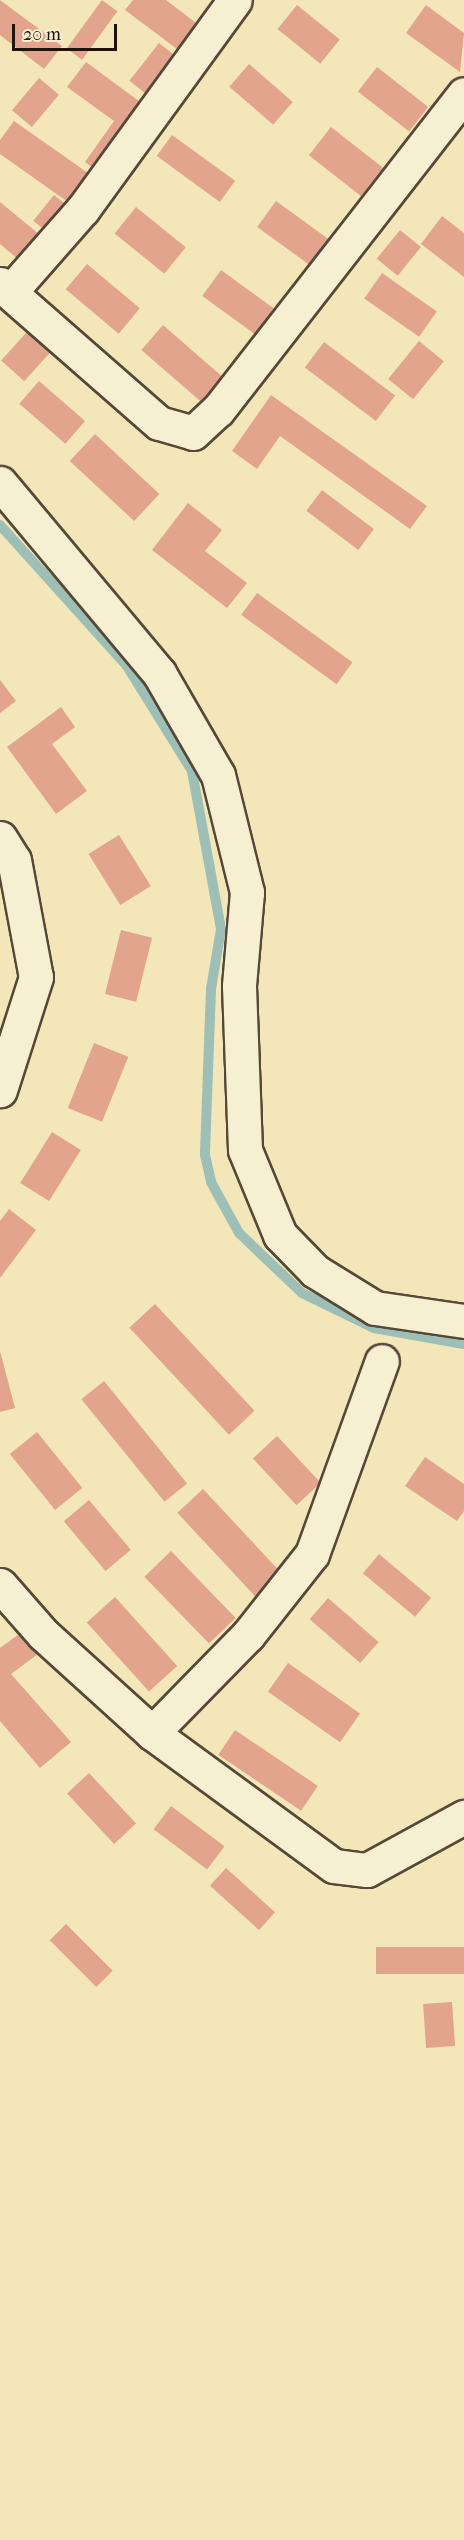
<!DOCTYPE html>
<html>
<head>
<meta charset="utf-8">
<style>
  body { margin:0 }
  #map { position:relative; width:464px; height:2540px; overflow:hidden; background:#f3e7b9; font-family:"IM FELL French Canon",serif }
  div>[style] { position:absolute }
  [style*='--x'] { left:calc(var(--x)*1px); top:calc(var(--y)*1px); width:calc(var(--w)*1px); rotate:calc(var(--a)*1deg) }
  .stream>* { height:10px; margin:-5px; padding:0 5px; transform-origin:5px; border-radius:5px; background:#9dbfb5 }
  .building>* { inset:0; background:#e2a48d; transform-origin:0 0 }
  .roads { filter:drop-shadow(2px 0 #564837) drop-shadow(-2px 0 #564837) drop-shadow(0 2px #564837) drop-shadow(0 -2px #564837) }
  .street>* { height:33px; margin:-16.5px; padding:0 16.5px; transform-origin:16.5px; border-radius:16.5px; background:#f7efd2 }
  span { translate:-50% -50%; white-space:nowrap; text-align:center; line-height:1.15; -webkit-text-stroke:5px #f7efd2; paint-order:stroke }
  .scale { position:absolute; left:12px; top:24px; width:105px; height:27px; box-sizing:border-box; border:3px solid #21130c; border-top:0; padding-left:8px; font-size:18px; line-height:21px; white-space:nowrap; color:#21130c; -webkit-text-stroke:4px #f7efd2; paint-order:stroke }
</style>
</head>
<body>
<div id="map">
  <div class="stream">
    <div style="--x:0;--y:525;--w:190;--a:48"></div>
    <div style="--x:127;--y:666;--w:123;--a:58.2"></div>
    <div style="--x:192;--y:771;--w:161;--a:79.6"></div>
    <div style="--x:221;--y:929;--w:61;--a:99.5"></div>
    <div style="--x:211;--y:989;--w:166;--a:92.1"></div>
    <div style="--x:205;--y:1155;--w:28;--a:77"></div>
    <div style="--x:211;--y:1182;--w:58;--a:61.2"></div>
    <div style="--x:239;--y:1233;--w:87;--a:43.6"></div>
    <div style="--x:302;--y:1293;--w:80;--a:25.9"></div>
    <div style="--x:374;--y:1328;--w:91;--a:10.1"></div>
  </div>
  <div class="building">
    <div style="clip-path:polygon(0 0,62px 46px,44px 69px,0 35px)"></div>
    <div style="left:102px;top:0;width:19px;height:60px;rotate:36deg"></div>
    <div style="clip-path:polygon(133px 0,166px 0,200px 26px,181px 52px,125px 10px)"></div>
    <div style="left:297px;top:5px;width:55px;height:31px;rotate:39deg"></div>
    <div style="clip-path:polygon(426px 5px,464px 33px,460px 72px,406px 33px)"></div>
    <div style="left:159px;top:43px;width:36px;height:48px;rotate:38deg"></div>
    <div style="clip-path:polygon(86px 62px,151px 110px,103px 176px,85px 162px,114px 121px,67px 87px)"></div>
    <div style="left:249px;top:64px;width:58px;height:30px;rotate:41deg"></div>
    <div style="left:377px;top:67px;width:65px;height:31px;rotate:38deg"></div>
    <div style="left:39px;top:78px;width:26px;height:42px;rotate:40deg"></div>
    <div style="clip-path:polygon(14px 121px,88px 173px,68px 202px,0 154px,0 140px)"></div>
    <div style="left:331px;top:127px;width:66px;height:36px;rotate:38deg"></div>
    <div style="left:172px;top:135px;width:78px;height:26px;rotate:36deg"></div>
    <div style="left:54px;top:195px;width:27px;height:33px;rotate:39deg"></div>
    <div style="left:276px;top:201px;width:69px;height:32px;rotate:36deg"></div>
    <div style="clip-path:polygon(0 202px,40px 235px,19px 260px,0 244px)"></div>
    <div style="left:136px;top:207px;width:64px;height:34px;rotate:39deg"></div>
    <div style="clip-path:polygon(442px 216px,464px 233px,464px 277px,421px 244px)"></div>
    <div style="left:400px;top:230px;width:27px;height:37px;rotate:39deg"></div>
    <div style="left:87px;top:264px;width:69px;height:33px;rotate:40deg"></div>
    <div style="left:221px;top:270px;width:65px;height:32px;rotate:36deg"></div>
    <div style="left:382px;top:273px;width:67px;height:31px;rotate:35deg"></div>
    <div style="left:34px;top:324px;width:31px;height:49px;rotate:42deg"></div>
    <div style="left:163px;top:325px;width:86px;height:33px;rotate:41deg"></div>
    <div style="left:419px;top:341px;width:32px;height:49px;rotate:39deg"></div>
    <div style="left:324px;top:342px;width:89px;height:32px;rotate:37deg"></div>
    <div style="left:39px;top:381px;width:61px;height:30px;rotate:41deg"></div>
    <div style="clip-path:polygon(271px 395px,427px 506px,410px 529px,280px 436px,257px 469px,232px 451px)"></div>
    <div style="left:95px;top:434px;width:88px;height:37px;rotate:43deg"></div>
    <div style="left:322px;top:490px;width:65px;height:26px;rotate:37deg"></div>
    <div style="clip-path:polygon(188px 503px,222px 530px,205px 551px,247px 583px,227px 608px,152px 550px)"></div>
    <div style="left:257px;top:593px;width:118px;height:27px;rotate:36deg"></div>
    <div style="clip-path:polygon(0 680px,16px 701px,0 713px)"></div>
    <div style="clip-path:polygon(61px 707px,75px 727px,52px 744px,87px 791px,56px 814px,7px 747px)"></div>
    <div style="left:119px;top:835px;width:60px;height:36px;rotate:58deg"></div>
    <div style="left:121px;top:930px;width:32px;height:66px;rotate:14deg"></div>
    <div style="left:94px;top:1043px;width:37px;height:70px;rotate:22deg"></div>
    <div style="left:52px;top:1132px;width:34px;height:60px;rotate:32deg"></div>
    <div style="clip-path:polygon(9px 1209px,36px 1230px,0 1278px,0 1221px)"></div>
    <div style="left:155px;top:1304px;width:146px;height:35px;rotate:47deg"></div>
    <div style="clip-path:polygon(0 1351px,15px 1408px,0 1412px)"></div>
    <div style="left:104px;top:1381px;width:132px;height:29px;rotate:51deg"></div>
    <div style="left:37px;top:1432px;width:72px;height:35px;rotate:51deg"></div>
    <div style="left:277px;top:1436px;width:64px;height:33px;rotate:47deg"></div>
    <div style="clip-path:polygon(425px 1457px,464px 1484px,464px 1511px,457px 1521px,405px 1486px)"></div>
    <div style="left:203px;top:1489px;width:121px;height:35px;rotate:47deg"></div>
    <div style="left:89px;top:1500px;width:65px;height:33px;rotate:50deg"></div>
    <div style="left:171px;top:1551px;width:93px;height:37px;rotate:46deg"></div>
    <div style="left:379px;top:1554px;width:68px;height:25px;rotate:40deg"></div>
    <div style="left:115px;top:1597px;width:93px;height:38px;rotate:48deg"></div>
    <div style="left:328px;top:1598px;width:67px;height:28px;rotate:41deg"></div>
    <div style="clip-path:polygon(22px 1632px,38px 1654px,11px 1674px,71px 1742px,40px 1768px,0 1721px,0 1648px)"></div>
    <div style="left:288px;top:1663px;width:88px;height:35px;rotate:35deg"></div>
    <div style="left:235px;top:1730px;width:100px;height:30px;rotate:34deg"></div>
    <div style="left:89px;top:1773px;width:69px;height:30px;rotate:47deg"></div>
    <div style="left:171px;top:1806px;width:67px;height:29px;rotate:37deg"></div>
    <div style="left:226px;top:1868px;width:66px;height:24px;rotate:42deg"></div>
    <div style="left:66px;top:1924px;width:66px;height:23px;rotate:45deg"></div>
    <div style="left:464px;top:1947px;width:27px;height:88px;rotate:90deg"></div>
    <div style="left:452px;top:2002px;width:44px;height:29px;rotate:86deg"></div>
  </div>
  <div class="roads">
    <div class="street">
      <div style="--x:0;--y:284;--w:211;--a:41.2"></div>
      <div style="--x:159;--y:423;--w:35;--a:16"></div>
      <div style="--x:193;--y:433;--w:34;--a:-43"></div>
      <div style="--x:218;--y:410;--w:400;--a:-52.1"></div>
      <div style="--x:10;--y:292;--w:111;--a:-48.7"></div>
      <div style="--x:83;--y:209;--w:258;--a:-54"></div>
      <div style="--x:0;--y:483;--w:248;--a:50.1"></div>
      <div style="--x:159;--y:673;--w:118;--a:60"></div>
      <div style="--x:218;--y:775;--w:121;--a:76.1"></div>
      <div style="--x:247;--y:892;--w:94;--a:94.9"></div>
      <div style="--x:239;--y:986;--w:164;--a:87.9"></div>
      <div style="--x:245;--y:1150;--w:92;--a:67.6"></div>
      <div style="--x:280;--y:1235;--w:50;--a:45.8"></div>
      <div style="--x:315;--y:1271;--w:70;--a:31.7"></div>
      <div style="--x:375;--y:1308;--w:90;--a:8.3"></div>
      <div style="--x:0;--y:838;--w:26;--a:58"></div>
      <div style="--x:14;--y:860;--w:119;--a:79.4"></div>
      <div style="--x:36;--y:977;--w:119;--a:107.7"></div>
      <div style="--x:0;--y:1585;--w:65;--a:48.7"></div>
      <div style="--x:43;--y:1634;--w:147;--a:42.2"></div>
      <div style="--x:152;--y:1733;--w:225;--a:36.2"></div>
      <div style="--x:334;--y:1866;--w:33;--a:7"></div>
      <div style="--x:367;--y:1870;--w:111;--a:-28.7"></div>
      <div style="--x:152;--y:1733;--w:137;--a:-45.6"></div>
      <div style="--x:248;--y:1635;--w:103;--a:-51.7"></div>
      <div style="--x:312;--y:1554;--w:205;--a:-70.1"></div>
    </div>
  </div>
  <div class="scale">20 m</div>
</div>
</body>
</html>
